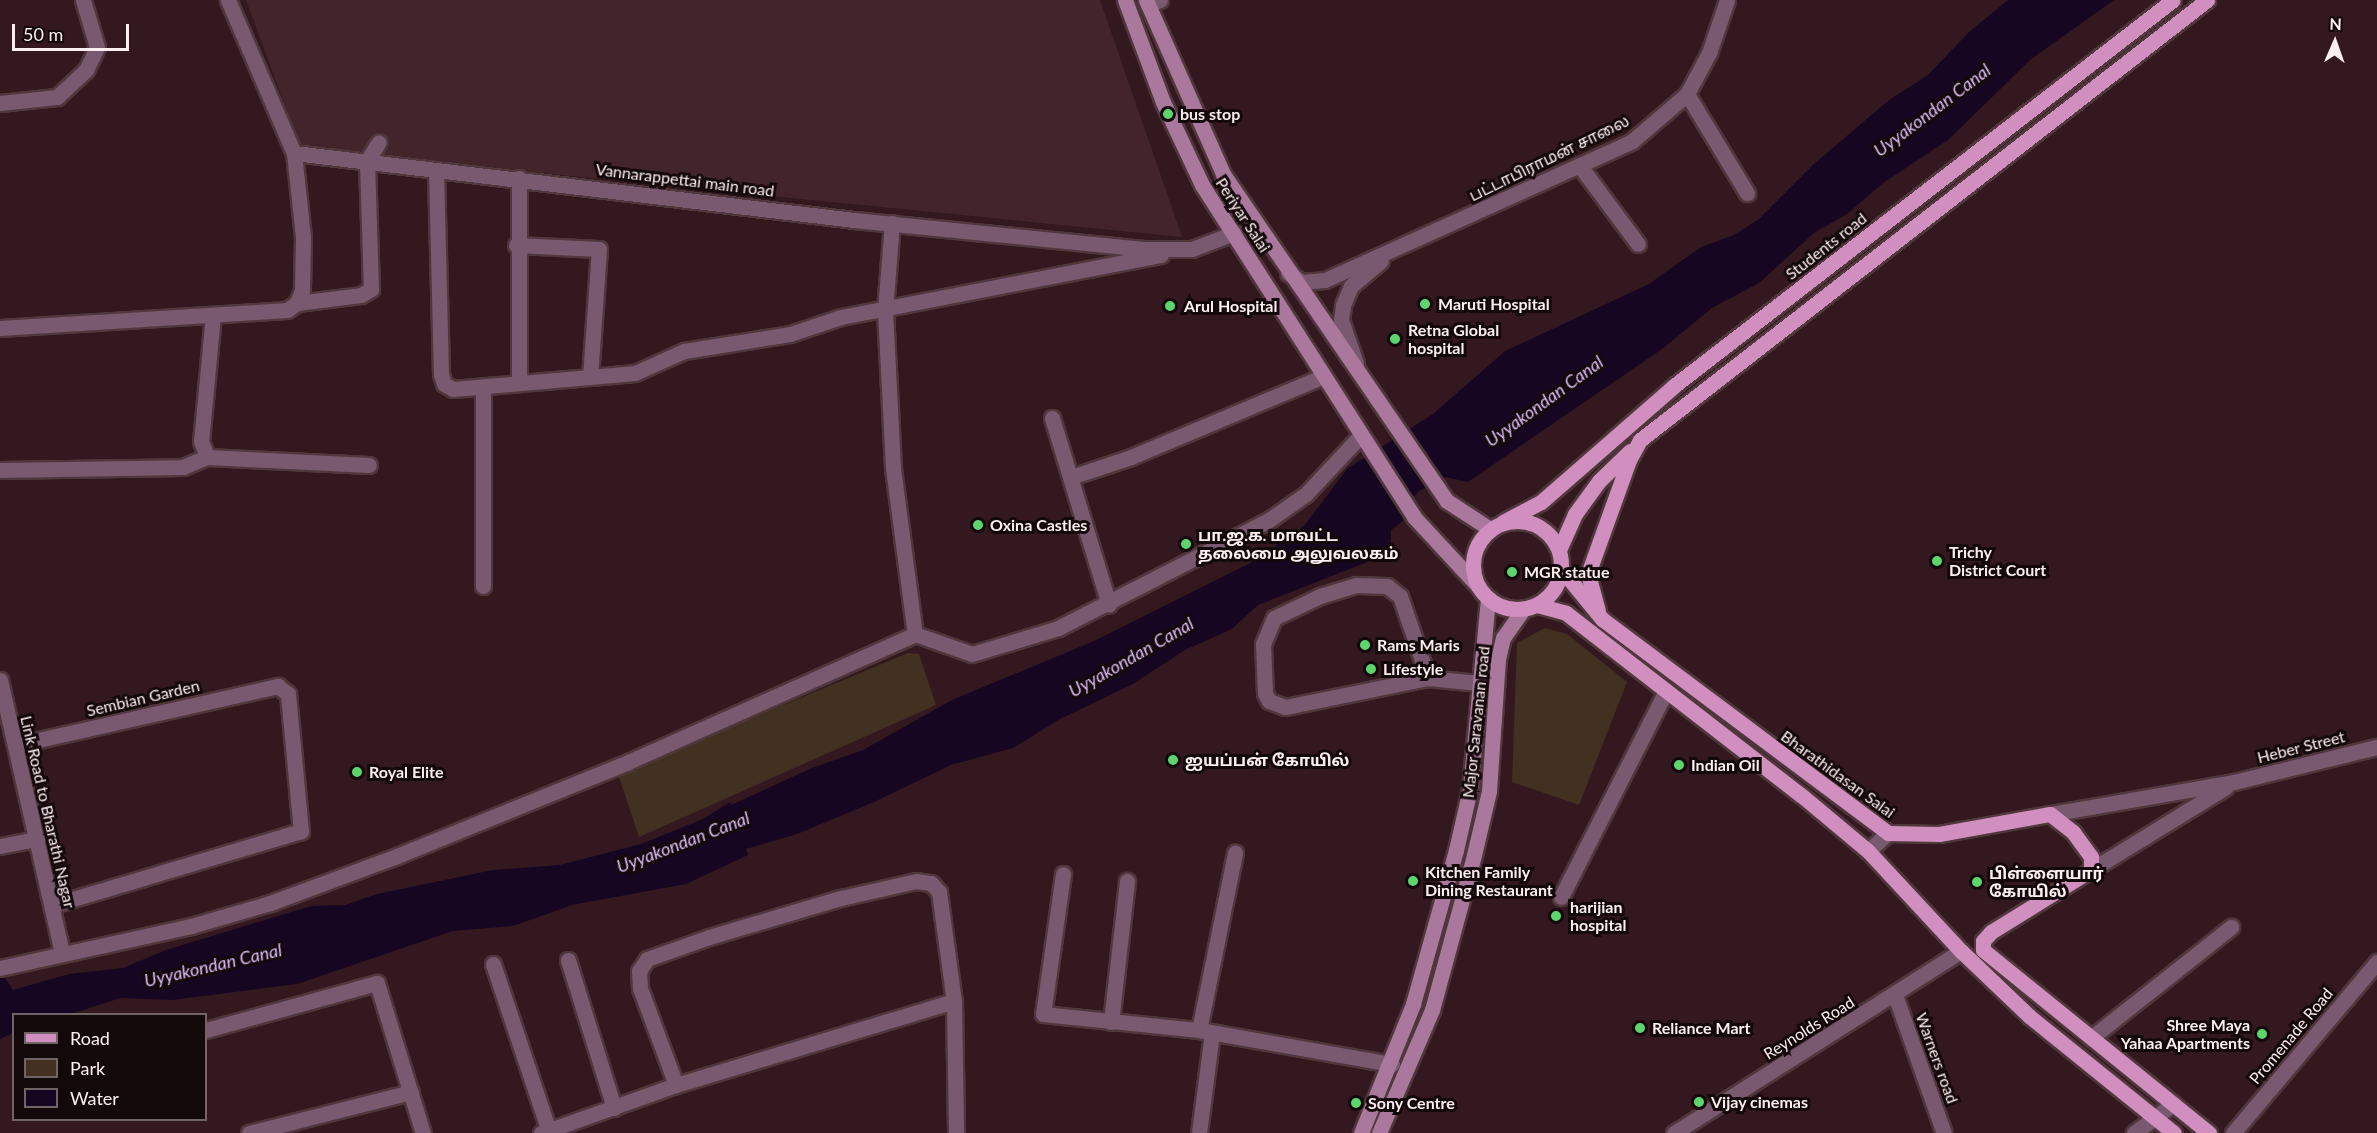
<!DOCTYPE html>
<html>
<head>
<meta charset="utf-8">
<style>
  body { margin:0 }
  #map { position:relative; width:2377px; height:1133px; overflow:hidden; background:#33191f; font-family:Lato,"Noto Sans Tamil",sans-serif }
  div>[style] { position:absolute }
  [style*='--x'] { left:calc(var(--x)*1px); top:calc(var(--y)*1px); width:calc(var(--w)*1px); rotate:calc(var(--a)*1deg) }
  .built>* { inset:0; background:#44242b }
  .green>* { inset:0; background:#423020 }
  .water>* { inset:0; background:#160621 }
  .roads { filter:drop-shadow(2px 0 #4f373c) drop-shadow(-2px 0 #4f373c) drop-shadow(0 2px #4f373c) drop-shadow(0 -2px #4f373c) }
  .minor>* { height:15px; margin:-7.5px; padding:0 7.5px; transform-origin:7.5px; border-radius:7.5px; background:#79596f }
  .tertiary>* { height:15px; margin:-7.5px; padding:0 7.5px; transform-origin:7.5px; border-radius:7.5px; background:#79596f }
  .secondary>* { height:15px; margin:-7.5px; padding:0 7.5px; transform-origin:7.5px; border-radius:7.5px; background:#aa789c }
  .primary>* { height:15px; margin:-7.5px; padding:0 7.5px; transform-origin:7.5px; border-radius:7.5px; background:#d08fbe }
  .primary>.ring { margin:-7.5px; padding:0; box-sizing:content-box; background:none; border:15px solid #d08fbe; border-radius:50% }
  .dots>* { width:16px; height:16px; translate:-50% -50%; box-sizing:border-box; border:3px solid #13080a; border-radius:50% }
  span { translate:-50% -50%; white-space:nowrap; text-align:center; line-height:1.15; -webkit-text-stroke:6px #13080a; paint-order:stroke }
  .poi-label { font-size:16px; color:#fdeef0; font-weight:700 }
  .left { translate:0 -50%; text-align:left }
  .right { translate:-100% -50%; text-align:right }
  .street-label { font-size:16px; color:#fdeef0 }
  .water-label { font-size:18px; color:#dbbbf5; font-style:italic }
  .legend { position:absolute; left:12px; top:1013px; width:195px; height:108px; box-sizing:border-box; background:#13080a; border:2px solid #716466; margin:0; padding:8px 10px; list-style:none; font-size:18px; color:#fdeef0 }
  .legend li { display:flex; align-items:center; gap:12px; height:30px }
  .legend b { width:30px; border:2px solid #716466 }
  .north { position:absolute; left:2305px; top:12px; width:60px; height:60px; -webkit-text-stroke:4px #13080a; paint-order:stroke; rotate:2deg; font-size:16px; font-weight:700; line-height:24px; text-align:center; color:#fdeef0 }
  .north::after { content:''; display:block; margin:auto; width:21px; height:27px; background:#fdeef0; clip-path:polygon(50% 0,100% 100%,50% 72%,0 100%) }
  .scale { position:absolute; left:12px; top:24px; width:117px; height:27px; box-sizing:border-box; border:3px solid #fdeef0; border-top:0; padding-left:8px; font-size:18px; line-height:21px; white-space:nowrap; color:#fdeef0; -webkit-text-stroke:4px #13080a; paint-order:stroke }
</style>
</head>
<body>
<div id="map">
  <div class="built">
    <div style="clip-path:polygon(246px 0,1100px 0,1182px 237px,301px 149px)"></div>
  </div>
  <div class="green">
    <div style="clip-path:polygon(1545px 628px,1567px 634px,1627px 682px,1579px 805px,1512px 782px,1517px 643px)"></div>
    <div style="clip-path:polygon(908px 653px,919px 654px,936px 705px,639px 837px,618px 774px)"></div>
  </div>
  <div class="water">
    <div style="clip-path:polygon(2008px 0,2114px 0,2030px 60px,1948px 140px,1883px 183px,1847px 214px,1814px 233px,1759px 283px,1712px 308px,1662px 349px,1468px 482px,1445px 477px,1419px 491px,1405px 507px,1403px 521px,1391px 530px,1391px 550px,1385px 555px,1258px 605px,1232px 629px,1185px 650px,1133px 684px,1058px 720px,1013px 748px,951px 765px,874px 802px,797px 834px,746px 849px,748px 855px,686px 884px,572px 905px,513px 926px,453px 931px,297px 984px,172px 1000px,120px 998px,71px 1014px,14px 1014px,13px 1033px,0 1039px,0 977px,4px 976px,13px 990px,69px 974px,123px 968px,166px 950px,311px 906px,345px 905px,377px 894px,493px 870px,560px 865px,641px 844px,703px 819px,730px 802px,731px 805px,812px 768px,863px 750px,952px 700px,1094px 641px,1256px 560px,1304px 526px,1348px 468px,1433px 414px,1505px 351px,1649px 284px,1701px 247px,1734px 235px,1759px 219px,1814px 164px,1889px 100px,1928px 75px,1969px 32px)"></div>
  </div>
  <div class="roads">
    <div class="minor">
      <div style="--x:228;--y:0;--w:167;--a:66.7"></div>
      <div style="--x:294;--y:153;--w:564;--a:6.82"></div>
      <div style="--x:854;--y:220;--w:291;--a:5.7"></div>
      <div style="--x:1144;--y:249;--w:48;--a:0"></div>
      <div style="--x:1192;--y:249;--w:45;--a:-20.9"></div>
      <div style="--x:1148;--y:5;--w:13;--a:-23"></div>
      <div style="--x:1687;--y:94;--w:116;--a:58.8"></div>
      <div style="--x:0;--y:103;--w:57;--a:-6"></div>
      <div style="--x:57;--y:97;--w:40;--a:-43"></div>
      <div style="--x:86;--y:70;--w:25;--a:-64"></div>
      <div style="--x:97;--y:47;--w:49;--a:-106.6"></div>
      <div style="--x:1580;--y:166;--w:97;--a:53.4"></div>
      <div style="--x:436;--y:170;--w:204;--a:88.6"></div>
      <div style="--x:441;--y:374;--w:10;--a:73"></div>
      <div style="--x:444;--y:384;--w:10;--a:29"></div>
      <div style="--x:453;--y:389;--w:183;--a:-5"></div>
      <div style="--x:635;--y:373;--w:54;--a:-24.2"></div>
      <div style="--x:684;--y:351;--w:107;--a:-9.1"></div>
      <div style="--x:790;--y:334;--w:54;--a:-18.4"></div>
      <div style="--x:841;--y:317;--w:326;--a:-11"></div>
      <div style="--x:892;--y:223;--w:87;--a:94.6"></div>
      <div style="--x:885;--y:310;--w:158;--a:87.1"></div>
      <div style="--x:893;--y:468;--w:167;--a:82.5"></div>
      <div style="--x:516;--y:245;--w:83;--a:2.8"></div>
      <div style="--x:599;--y:249;--w:128;--a:94"></div>
      <div style="--x:297;--y:303;--w:64;--a:-7.1"></div>
      <div style="--x:361;--y:295;--w:12;--a:-31"></div>
      <div style="--x:371;--y:289;--w:128;--a:-91.8"></div>
      <div style="--x:367;--y:161;--w:22;--a:-58"></div>
      <div style="--x:213;--y:315;--w:127;--a:95.4"></div>
      <div style="--x:201;--y:441;--w:17;--a:69"></div>
      <div style="--x:207;--y:457;--w:162;--a:2.8"></div>
      <div style="--x:0;--y:328;--w:288;--a:-3.6"></div>
      <div style="--x:287;--y:310;--w:12;--a:-35"></div>
      <div style="--x:297;--y:303;--w:14;--a:-69"></div>
      <div style="--x:302;--y:290;--w:53;--a:-88.9"></div>
      <div style="--x:303;--y:237;--w:84;--a:-96.1"></div>
      <div style="--x:519;--y:380;--w:202;--a:-90"></div>
      <div style="--x:483;--y:387;--w:199;--a:90"></div>
      <div style="--x:1052;--y:418;--w:195;--a:73"></div>
      <div style="--x:0;--y:470;--w:183;--a:-0.9"></div>
      <div style="--x:183;--y:467;--w:26;--a:-23"></div>
      <div style="--x:1071;--y:477;--w:63;--a:-18.4"></div>
      <div style="--x:1131;--y:457;--w:209;--a:-22.8"></div>
      <div style="--x:1428;--y:678;--w:146;--a:168.5"></div>
      <div style="--x:1285;--y:707;--w:17;--a:-159"></div>
      <div style="--x:1269;--y:701;--w:9;--a:-117"></div>
      <div style="--x:1265;--y:693;--w:49;--a:-92.3"></div>
      <div style="--x:1263;--y:644;--w:28;--a:-67"></div>
      <div style="--x:1274;--y:618;--w:51;--a:-25.6"></div>
      <div style="--x:1320;--y:596;--w:38;--a:-17"></div>
      <div style="--x:1356;--y:585;--w:31;--a:2"></div>
      <div style="--x:1387;--y:586;--w:16;--a:38"></div>
      <div style="--x:1400;--y:596;--w:87;--a:71.1"></div>
      <div style="--x:1428;--y:678;--w:51;--a:5.6"></div>
      <div style="--x:0;--y:680;--w:280;--a:77.2"></div>
      <div style="--x:16;--y:745;--w:269;--a:-12.7"></div>
      <div style="--x:278;--y:686;--w:13;--a:39"></div>
      <div style="--x:288;--y:694;--w:138;--a:84.6"></div>
      <div style="--x:301;--y:831;--w:260;--a:163.4"></div>
      <div style="--x:0;--y:846;--w:38;--a:-11"></div>
      <div style="--x:1063;--y:874;--w:141;--a:98.1"></div>
      <div style="--x:1043;--y:1014;--w:157;--a:5.9"></div>
      <div style="--x:1199;--y:1030;--w:196;--a:10"></div>
      <div style="--x:1561;--y:897;--w:231;--a:-63"></div>
      <div style="--x:568;--y:960;--w:155;--a:72.7"></div>
      <div style="--x:493;--y:964;--w:176;--a:71.5"></div>
      <div style="--x:1895;--y:995;--w:146;--a:70.5"></div>
      <div style="--x:1111;--y:1022;--w:142;--a:-83.5"></div>
      <div style="--x:206;--y:1030;--w:177;--a:-15.4"></div>
      <div style="--x:377;--y:983;--w:157;--a:73"></div>
      <div style="--x:1199;--y:1030;--w:181;--a:-78.5"></div>
      <div style="--x:2091;--y:1038;--w:179;--a:-38.4"></div>
      <div style="--x:676;--y:1085;--w:103;--a:-110.4"></div>
      <div style="--x:640;--y:988;--w:17;--a:-93"></div>
      <div style="--x:639;--y:971;--w:14;--a:-56"></div>
      <div style="--x:647;--y:959;--w:66;--a:-19.5"></div>
      <div style="--x:709;--y:937;--w:138;--a:-16.5"></div>
      <div style="--x:841;--y:898;--w:77;--a:-12.8"></div>
      <div style="--x:916;--y:881;--w:15;--a:8"></div>
      <div style="--x:931;--y:883;--w:12;--a:48"></div>
      <div style="--x:939;--y:892;--w:110;--a:82.2"></div>
      <div style="--x:249;--y:1133;--w:167;--a:-14.2"></div>
      <div style="--x:541;--y:1133;--w:143;--a:-19.6"></div>
      <div style="--x:676;--y:1085;--w:290;--a:-16.8"></div>
      <div style="--x:954;--y:1001;--w:132;--a:89.1"></div>
      <div style="--x:1199;--y:1133;--w:101;--a:-82.6"></div>
      <div style="--x:1674;--y:1133;--w:340;--a:-32.4"></div>
      <div style="--x:2134;--y:1133;--w:49;--a:-36.6"></div>
      <div style="--x:2233;--y:1133;--w:224;--a:-49.9"></div>
    </div>
    <div class="tertiary">
      <div style="--x:1288;--y:273;--w:17;--a:33"></div>
      <div style="--x:1302;--y:282;--w:23;--a:-5"></div>
      <div style="--x:1325;--y:280;--w:336;--a:-24.3"></div>
      <div style="--x:1631;--y:142;--w:74;--a:-40.6"></div>
      <div style="--x:1687;--y:94;--w:47;--a:-61.8"></div>
      <div style="--x:1709;--y:53;--w:56;--a:-71.2"></div>
      <div style="--x:1356;--y:363;--w:46;--a:-109.2"></div>
      <div style="--x:1341;--y:320;--w:15;--a:-82"></div>
      <div style="--x:1343;--y:305;--w:21;--a:-67"></div>
      <div style="--x:1351;--y:286;--w:39;--a:-40"></div>
      <div style="--x:2050;--y:814;--w:187;--a:-9.9"></div>
      <div style="--x:2234;--y:782;--w:147;--a:-13.8"></div>
      <div style="--x:1868;--y:851;--w:27;--a:-42"></div>
      <div style="--x:2091;--y:870;--w:158;--a:-31.6"></div>
      <div style="--x:0;--y:968;--w:196;--a:-12.4"></div>
      <div style="--x:191;--y:926;--w:82;--a:-16.2"></div>
      <div style="--x:270;--y:903;--w:135;--a:-20.3"></div>
      <div style="--x:397;--y:856;--w:249;--a:-22.1"></div>
      <div style="--x:628;--y:762;--w:314;--a:-24"></div>
      <div style="--x:915;--y:634;--w:60;--a:19.3"></div>
      <div style="--x:972;--y:654;--w:90;--a:-16.8"></div>
      <div style="--x:1058;--y:628;--w:237;--a:-27.1"></div>
      <div style="--x:1269;--y:520;--w:45;--a:-35.1"></div>
      <div style="--x:1306;--y:494;--w:81;--a:-47"></div>
    </div>
    <div class="secondary">
      <div style="--x:1125;--y:0;--w:109;--a:69.6"></div>
      <div style="--x:1163;--y:102;--w:92;--a:64.8"></div>
      <div style="--x:1202;--y:185;--w:394;--a:57.4"></div>
      <div style="--x:1414;--y:517;--w:93;--a:47.2"></div>
      <div style="--x:1146;--y:0;--w:190;--a:66.1"></div>
      <div style="--x:1223;--y:174;--w:396;--a:55.6"></div>
      <div style="--x:1447;--y:501;--w:51;--a:33.1"></div>
      <div style="--x:1361;--y:1133;--w:139;--a:-68"></div>
      <div style="--x:1413;--y:1004;--w:160;--a:-74.4"></div>
      <div style="--x:1456;--y:850;--w:63;--a:-77.1"></div>
      <div style="--x:1470;--y:789;--w:192;--a:-84.6"></div>
      <div style="--x:1379;--y:1133;--w:134;--a:-66.7"></div>
      <div style="--x:1432;--y:1010;--w:161;--a:-74.8"></div>
      <div style="--x:1474;--y:855;--w:66;--a:-76.8"></div>
      <div style="--x:1489;--y:791;--w:132;--a:-86.1"></div>
      <div style="--x:1498;--y:659;--w:22;--a:-77"></div>
      <div style="--x:1503;--y:638;--w:35;--a:-55"></div>
    </div>
    <div class="primary">
      <div class="ring" style="left:1473px;top:521px;width:73px;height:73px"></div>
      <div style="--x:1503;--y:522;--w:43;--a:-27.8"></div>
      <div style="--x:1541;--y:502;--w:178;--a:-41.1"></div>
      <div style="--x:1675;--y:385;--w:629;--a:-37.71"></div>
      <div style="--x:1559;--y:550;--w:39;--a:-66"></div>
      <div style="--x:1575;--y:514;--w:41;--a:-54"></div>
      <div style="--x:1599;--y:481;--w:43;--a:-44.1"></div>
      <div style="--x:1561;--y:569;--w:65;--a:50.6"></div>
      <div style="--x:1602;--y:619;--w:357;--a:36.8"></div>
      <div style="--x:1888;--y:833;--w:51;--a:1.1"></div>
      <div style="--x:1939;--y:834;--w:113;--a:-10.2"></div>
      <div style="--x:2050;--y:814;--w:29;--a:38"></div>
      <div style="--x:2073;--y:832;--w:31;--a:54"></div>
      <div style="--x:2091;--y:857;--w:13;--a:90"></div>
      <div style="--x:2091;--y:870;--w:118;--a:148.2"></div>
      <div style="--x:1991;--y:932;--w:12;--a:132"></div>
      <div style="--x:1983;--y:941;--w:9;--a:90"></div>
      <div style="--x:1983;--y:950;--w:291;--a:39"></div>
      <div style="--x:1537;--y:605;--w:30;--a:15"></div>
      <div style="--x:1566;--y:613;--w:297;--a:37.8"></div>
      <div style="--x:1801;--y:795;--w:87;--a:39.9"></div>
      <div style="--x:1868;--y:851;--w:137;--a:47.1"></div>
      <div style="--x:1961;--y:951;--w:94;--a:43.7"></div>
      <div style="--x:2029;--y:1016;--w:186;--a:38.9"></div>
      <div style="--x:1598;--y:611;--w:38;--a:-105"></div>
      <div style="--x:1588;--y:574;--w:121;--a:-70.2"></div>
      <div style="--x:1629;--y:460;--w:23;--a:-61"></div>
      <div style="--x:1640;--y:440;--w:718;--a:-37.81"></div>
    </div>
  </div>
  <div class="dots">
    <div style="left:1168px;top:114px;background:#5cd56d"></div>
    <div style="left:1425px;top:304px;background:#5cd56d"></div>
    <div style="left:1170px;top:306px;background:#5cd56d"></div>
    <div style="left:1395px;top:339px;background:#5cd56d"></div>
    <div style="left:978px;top:525px;background:#5cd56d"></div>
    <div style="left:1186px;top:544px;background:#5cd56d"></div>
    <div style="left:1937px;top:561px;background:#5cd56d"></div>
    <div style="left:1512px;top:572px;background:#5cd56d"></div>
    <div style="left:1365px;top:645px;background:#5cd56d"></div>
    <div style="left:1371px;top:669px;background:#5cd56d"></div>
    <div style="left:1173px;top:760px;background:#5cd56d"></div>
    <div style="left:1679px;top:765px;background:#5cd56d"></div>
    <div style="left:357px;top:772px;background:#5cd56d"></div>
    <div style="left:1413px;top:881px;background:#5cd56d"></div>
    <div style="left:1977px;top:882px;background:#5cd56d"></div>
    <div style="left:1556px;top:916px;background:#5cd56d"></div>
    <div style="left:1640px;top:1028px;background:#5cd56d"></div>
    <div style="left:2262px;top:1034px;background:#5cd56d"></div>
    <div style="left:1699px;top:1102px;background:#5cd56d"></div>
    <div style="left:1356px;top:1103px;background:#5cd56d"></div>
  </div>
  <div class="poi-label">
    <span class="left" style="left:1180px;top:114px">bus stop</span>
    <span class="left" style="left:1438px;top:304px">Maruti Hospital</span>
    <span class="left" style="left:1184px;top:306px">Arul Hospital</span>
    <span class="left" style="left:1408px;top:339px">Retna Global<br>hospital</span>
    <span class="left" style="left:990px;top:525px">Oxina Castles</span>
    <span class="left" style="left:1198px;top:544px">பா.ஜ.க. மாவட்ட<br>தலைமை அலுவலகம்</span>
    <span class="left" style="left:1949px;top:561px">Trichy<br>District Court</span>
    <span class="left" style="left:1524px;top:572px">MGR statue</span>
    <span class="left" style="left:1377px;top:645px">Rams Maris</span>
    <span class="left" style="left:1383px;top:669px">Lifestyle</span>
    <span class="left" style="left:1185px;top:760px">ஐயப்பன் கோயில்</span>
    <span class="left" style="left:1691px;top:765px">Indian Oil</span>
    <span class="left" style="left:369px;top:772px">Royal Elite</span>
    <span class="left" style="left:1425px;top:881px">Kitchen Family<br>Dining Restaurant</span>
    <span class="left" style="left:1989px;top:882px">பிள்ளையார்<br>கோயில்</span>
    <span class="left" style="left:1570px;top:916px">harijian<br>hospital</span>
    <span class="right" style="left:2250px;top:1034px">Shree Maya<br>Yahaa Apartments</span>
    <span class="left" style="left:1652px;top:1028px">Reliance Mart</span>
    <span class="left" style="left:1711px;top:1102px">Vijay cinemas</span>
    <span class="left" style="left:1368px;top:1103px">Sony Centre</span>
  </div>
  <div class="street-label">
    <span style="left:1549px;top:158px;rotate:-26deg">பட்டாபிராமன் சாலை</span>
    <span style="left:685px;top:180px;rotate:7deg">Vannarappettai main road</span>
    <span style="left:1243px;top:215px;rotate:57deg">Periyar Salai</span>
    <span style="left:1826px;top:246px;rotate:-38deg">Students road</span>
    <span style="left:143px;top:698px;rotate:-13deg">Sembian Garden</span>
    <span style="left:1476px;top:722px;rotate:-84deg">Major Saravanan road</span>
    <span style="left:2301px;top:747px;rotate:-14deg">Heber Street</span>
    <span style="left:1838px;top:774px;rotate:36deg">Bharathidasan Salai</span>
    <span style="left:48px;top:812px;rotate:77deg">Link Road to Bharathi Nagar</span>
    <span style="left:1809px;top:1028px;rotate:-32deg">Reynolds Road</span>
    <span style="left:2291px;top:1036px;rotate:-50deg">Promenade Road</span>
    <span style="left:1937px;top:1058px;rotate:70deg">Warners road</span>
  </div>
  <div class="water-label">
    <span style="left:1932px;top:110px;rotate:-37deg">Uyyakondan Canal</span>
    <span style="left:1544px;top:401px;rotate:-36deg">Uyyakondan Canal</span>
    <span style="left:1131px;top:657px;rotate:-30deg">Uyyakondan Canal</span>
    <span style="left:683px;top:842px;rotate:-21deg">Uyyakondan Canal</span>
    <span style="left:213px;top:965px;rotate:-13deg">Uyyakondan Canal</span>
  </div>
  <ul class="legend">
  <li><b style="height:8px;background:#d08fbe"></b>Road</li>
  <li><b style="height:16px;background:#423020"></b>Park</li>
  <li><b style="height:16px;background:#160621"></b>Water</li>
  </ul>
  <div class="north">N</div>
  <div class="scale">50 m</div>
</div>
</body>
</html>
